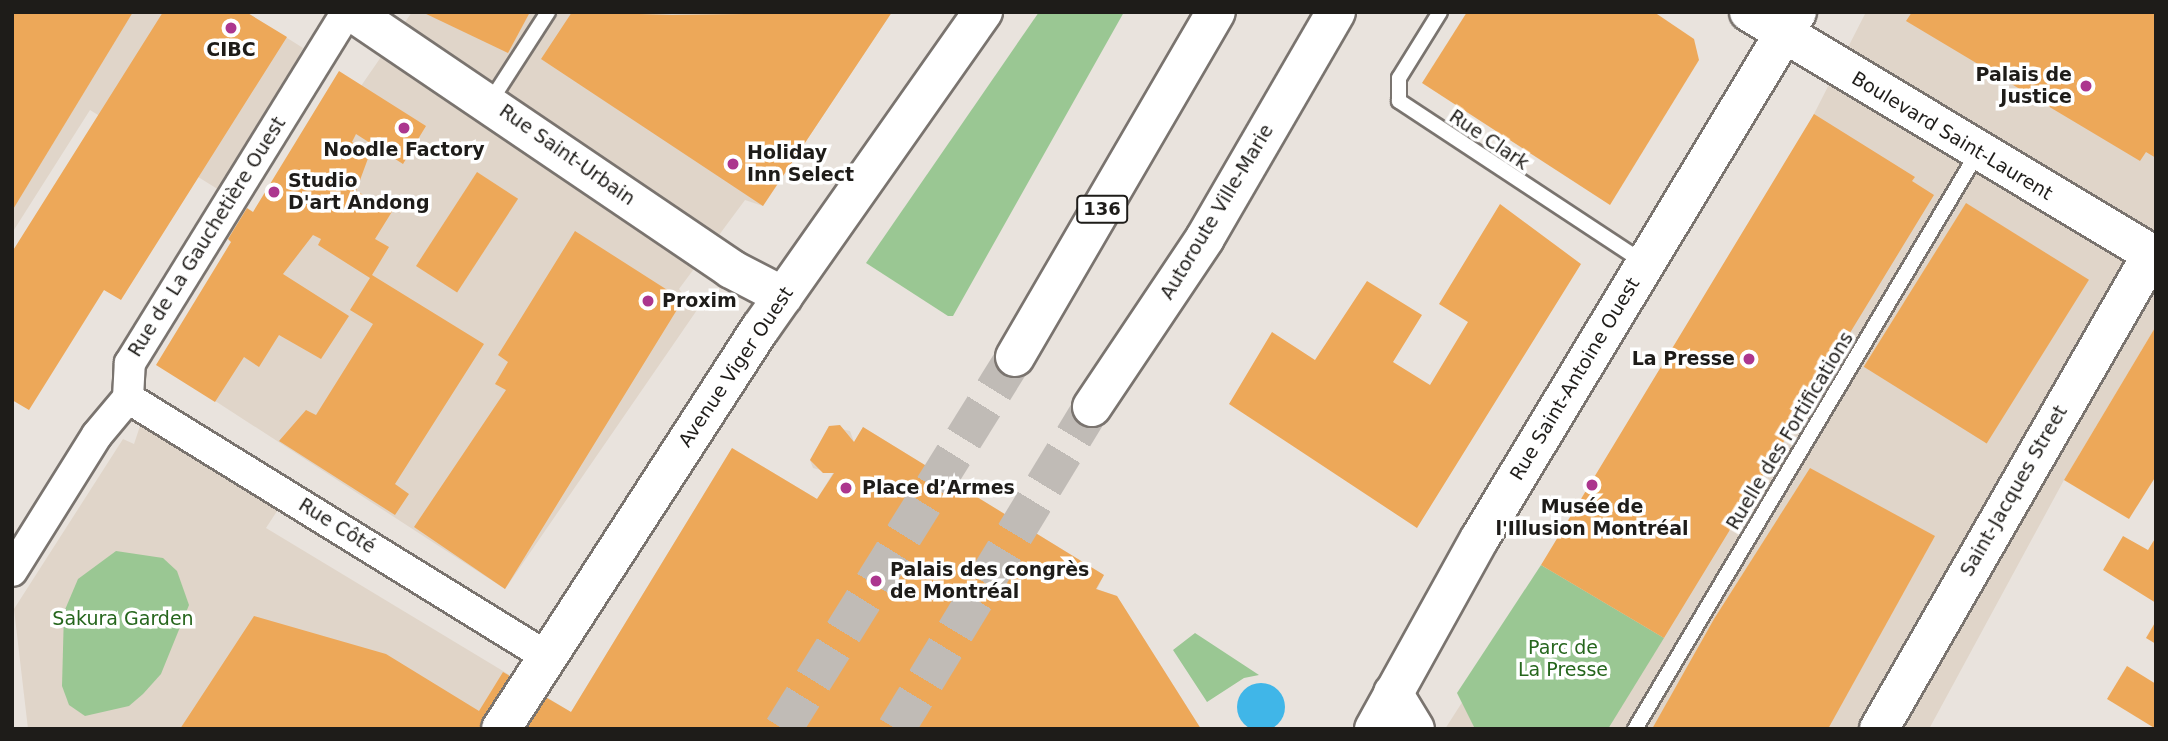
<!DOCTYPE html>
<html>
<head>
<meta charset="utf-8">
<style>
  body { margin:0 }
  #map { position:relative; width:2168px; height:741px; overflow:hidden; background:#e9e3dd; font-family:"DejaVu Sans",sans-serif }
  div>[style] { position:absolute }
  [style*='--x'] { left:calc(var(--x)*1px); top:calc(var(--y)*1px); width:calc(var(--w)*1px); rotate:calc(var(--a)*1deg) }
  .built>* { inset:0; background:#e0d5c9 }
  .green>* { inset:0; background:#9ac793 }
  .water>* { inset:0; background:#40b6e8 }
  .round { border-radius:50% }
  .building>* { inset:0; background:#eda859; transform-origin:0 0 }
  .highway-tunnel>* { height:38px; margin-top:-19px; transform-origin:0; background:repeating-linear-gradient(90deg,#c0bbb6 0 38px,transparent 0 57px) }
  .roads { filter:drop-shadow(2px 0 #7a746f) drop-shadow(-2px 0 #7a746f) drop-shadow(0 2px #7a746f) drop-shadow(0 -2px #7a746f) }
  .lane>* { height:14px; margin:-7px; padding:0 7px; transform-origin:7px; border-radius:7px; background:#fff }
  .street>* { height:30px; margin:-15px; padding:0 15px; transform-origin:15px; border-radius:15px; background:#fff }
  .secondary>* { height:38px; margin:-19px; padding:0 19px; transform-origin:19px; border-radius:19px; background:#fff }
  .highway>* { height:38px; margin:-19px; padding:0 19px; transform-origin:19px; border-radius:19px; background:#fff }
  .dots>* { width:19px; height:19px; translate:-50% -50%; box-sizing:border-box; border:4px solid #fff; border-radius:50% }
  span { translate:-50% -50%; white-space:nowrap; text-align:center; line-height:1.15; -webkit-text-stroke:7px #fff; paint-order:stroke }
  .shield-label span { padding:2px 5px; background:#fff; border:2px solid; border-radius:5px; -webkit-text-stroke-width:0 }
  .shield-label { font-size:18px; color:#1e1c19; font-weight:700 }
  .poi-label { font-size:19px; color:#1e1c19; font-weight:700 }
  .right { translate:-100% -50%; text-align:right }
  .left { translate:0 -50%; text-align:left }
  .street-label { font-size:19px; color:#1e1c19 }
  .park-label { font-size:19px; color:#26661d }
  .frame { position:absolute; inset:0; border:14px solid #1e1c19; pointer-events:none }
</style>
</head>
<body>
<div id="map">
  <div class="built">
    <div style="clip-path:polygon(12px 12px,246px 12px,303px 48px,224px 193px,90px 110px,12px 233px)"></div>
    <div style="clip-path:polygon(412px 12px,892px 12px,763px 206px,745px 200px,679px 289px,697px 310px,505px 589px,166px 369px)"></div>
    <div style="clip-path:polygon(1866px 12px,2156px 12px,2156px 326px,2064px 480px,1929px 729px,1445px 729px,1717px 304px)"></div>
    <div style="clip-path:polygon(141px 423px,281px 505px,266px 528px,571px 712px,732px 448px,817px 499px,833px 473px,813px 468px,810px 460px,829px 426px,850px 431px,854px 442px,863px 427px,1104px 575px,1097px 589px,1117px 596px,1201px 729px,28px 729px,14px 609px,123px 439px,134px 444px)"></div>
  </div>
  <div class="green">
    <div style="clip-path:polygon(1039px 12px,1124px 12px,953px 316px,948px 316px,866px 263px)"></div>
    <div style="clip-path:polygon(116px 551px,163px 558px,177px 571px,189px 605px,161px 674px,143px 694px,129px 706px,85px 716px,69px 705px,62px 686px,64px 612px,78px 579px)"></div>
    <div style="clip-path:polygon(1541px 565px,1664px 638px,1608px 729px,1475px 729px,1457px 693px)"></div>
    <div style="clip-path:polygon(1195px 633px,1259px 675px,1244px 678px,1207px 702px,1173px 650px)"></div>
  </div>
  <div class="water">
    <div class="round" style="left:1237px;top:683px;width:48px;height:48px"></div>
  </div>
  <div class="building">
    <div style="clip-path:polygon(12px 12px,133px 12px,12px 211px)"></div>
    <div style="clip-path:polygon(163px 12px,246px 12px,287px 37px,121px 300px,104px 290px,29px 410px,12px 400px,12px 252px)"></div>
    <div style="clip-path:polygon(422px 12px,530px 12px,508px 53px)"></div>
    <div style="clip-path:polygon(572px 12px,672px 15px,892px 12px,763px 206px,541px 59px)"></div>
    <div style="clip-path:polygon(1467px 12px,1654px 12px,1694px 39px,1699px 60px,1610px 205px,1422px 83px)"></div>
    <div style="clip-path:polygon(1912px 12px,2156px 12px,2156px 158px,2146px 152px,2140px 161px,1906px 21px)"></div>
    <div style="clip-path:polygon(339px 71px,426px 126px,403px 164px,356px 134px,352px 142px,370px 153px,356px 191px,393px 210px,375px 239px,389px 247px,372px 275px,484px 344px,395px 484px,409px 494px,395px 515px,279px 441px,306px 410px,316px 415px,373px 324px,350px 310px,370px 278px,318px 245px,321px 239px,313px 235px,283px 274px,349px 316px,321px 359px,279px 335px,259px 367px,244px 357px,215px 402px,156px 365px,231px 242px,228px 239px,247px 208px,253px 212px)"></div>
    <div style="clip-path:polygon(1814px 114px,1915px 177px,1912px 181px,1934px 195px,1664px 638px,1541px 565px)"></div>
    <div style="left:477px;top:172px;width:49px;height:112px;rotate:33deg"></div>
    <div style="left:1966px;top:203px;width:145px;height:193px;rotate:32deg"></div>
    <div style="clip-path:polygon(1500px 204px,1581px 264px,1417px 528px,1229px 404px,1272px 332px,1315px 360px,1367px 281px,1422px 315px,1393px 362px,1430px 385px,1468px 322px,1439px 304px)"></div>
    <div style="clip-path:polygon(575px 231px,683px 300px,505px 589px,414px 527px,506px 390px,495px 384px,508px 362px,498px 355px)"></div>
    <div style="clip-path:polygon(2156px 326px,2156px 476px,2129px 519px,2064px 480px)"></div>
    <div style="clip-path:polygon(840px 425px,854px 442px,863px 427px,1104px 575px,1096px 589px,1117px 596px,1201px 729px,180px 729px,254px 616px,386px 654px,479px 711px,503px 672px,571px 712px,732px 448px,817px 499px,834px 473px,823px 473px,810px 460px,829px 426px)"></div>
    <div style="clip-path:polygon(1810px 468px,1935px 536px,1828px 729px,1652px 729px,1714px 619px)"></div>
    <div style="clip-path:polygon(2123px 536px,2148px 550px,2156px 537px,2156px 603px,2103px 570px)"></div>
    <div style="clip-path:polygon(2156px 621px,2156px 644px,2146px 638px)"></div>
    <div style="clip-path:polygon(2127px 666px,2156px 684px,2156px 729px,2107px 699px)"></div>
  </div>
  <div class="highway-tunnel">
    <div style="--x:783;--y:729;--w:438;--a:-58.1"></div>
    <div style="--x:896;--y:729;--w:377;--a:-58.7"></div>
  </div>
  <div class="roads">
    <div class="lane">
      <div style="--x:1440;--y:12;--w:78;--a:121.8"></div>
      <div style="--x:1399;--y:78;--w:23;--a:90"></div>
      <div style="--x:1399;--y:101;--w:292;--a:33.4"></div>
      <div style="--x:490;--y:102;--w:107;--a:-57.2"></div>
      <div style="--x:1635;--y:729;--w:671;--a:-59.27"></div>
    </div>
    <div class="street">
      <div style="--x:128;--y:398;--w:490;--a:31.7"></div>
      <div style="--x:12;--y:571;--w:160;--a:-58"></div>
      <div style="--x:97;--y:435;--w:48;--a:-50"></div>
      <div style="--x:128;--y:398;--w:35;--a:-87"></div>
      <div style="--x:130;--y:363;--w:413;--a:-58.3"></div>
    </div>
    <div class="secondary">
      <div style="--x:352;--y:12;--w:458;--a:34.1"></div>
      <div style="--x:731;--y:269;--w:59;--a:27.4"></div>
      <div style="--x:1749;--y:12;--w:475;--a:31"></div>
      <div style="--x:1393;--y:693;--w:42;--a:58.6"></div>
      <div style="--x:501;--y:729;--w:477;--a:-57.1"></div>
      <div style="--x:760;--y:329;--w:388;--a:-54.9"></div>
      <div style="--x:1374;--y:729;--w:218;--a:-61"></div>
      <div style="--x:1480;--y:538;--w:614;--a:-58.92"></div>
      <div style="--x:1879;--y:729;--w:548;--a:-60.11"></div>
    </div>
    <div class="highway">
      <div style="--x:1015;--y:357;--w:399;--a:-59.8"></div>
      <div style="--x:1092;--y:407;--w:203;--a:-56.2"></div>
      <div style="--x:1205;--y:238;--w:261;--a:-59.9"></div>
    </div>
  </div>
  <div class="dots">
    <div style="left:231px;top:28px;background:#ac368e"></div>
    <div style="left:2086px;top:86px;background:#ac368e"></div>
    <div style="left:404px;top:128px;background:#ac368e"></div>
    <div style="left:733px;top:164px;background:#ac368e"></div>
    <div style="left:274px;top:192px;background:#ac368e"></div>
    <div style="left:648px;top:301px;background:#ac368e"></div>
    <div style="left:1749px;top:359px;background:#ac368e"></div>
    <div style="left:1592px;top:485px;background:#ac368e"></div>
    <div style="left:846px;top:488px;background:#ac368e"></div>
    <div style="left:876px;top:581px;background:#ac368e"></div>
  </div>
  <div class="shield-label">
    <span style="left:1102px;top:209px">136</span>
  </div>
  <div class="poi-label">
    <span style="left:231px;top:50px">CIBC</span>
    <span class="right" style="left:2072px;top:86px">Palais de<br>Justice</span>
    <span style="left:404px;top:150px">Noodle Factory</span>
    <span class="left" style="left:747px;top:164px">Holiday<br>Inn Select</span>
    <span class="left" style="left:288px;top:192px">Studio<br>D'art Andong</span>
    <span class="left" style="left:662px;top:301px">Proxim</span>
    <span class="right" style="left:1735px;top:359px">La Presse</span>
    <span class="left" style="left:862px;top:488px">Place d’Armes</span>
    <span style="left:1592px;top:518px">Musée de<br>l'Illusion Montréal</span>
    <span class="left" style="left:890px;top:581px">Palais des congrès<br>de Montréal</span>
  </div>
  <div class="street-label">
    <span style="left:1952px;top:136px;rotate:31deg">Boulevard Saint-Laurent</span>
    <span style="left:1489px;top:140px;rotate:34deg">Rue Clark</span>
    <span style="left:567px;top:155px;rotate:35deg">Rue Saint-Urbain</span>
    <span style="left:1217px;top:212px;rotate:-59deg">Autoroute Ville-Marie</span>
    <span style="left:207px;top:237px;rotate:-58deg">Rue de La Gauchetière Ouest</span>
    <span style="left:736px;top:367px;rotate:-56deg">Avenue Viger Ouest</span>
    <span style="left:1575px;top:379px;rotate:-59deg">Rue Saint-Antoine Ouest</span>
    <span style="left:1790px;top:431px;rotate:-59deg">Ruelle des Fortifications</span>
    <span style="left:2014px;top:491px;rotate:-60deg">Saint-Jacques Street</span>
    <span style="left:337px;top:526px;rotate:32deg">Rue Côté</span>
  </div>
  <div class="park-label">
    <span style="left:123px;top:619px">Sakura Garden</span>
    <span style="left:1563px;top:659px">Parc de<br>La Presse</span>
  </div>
  <div class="frame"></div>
</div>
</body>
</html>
